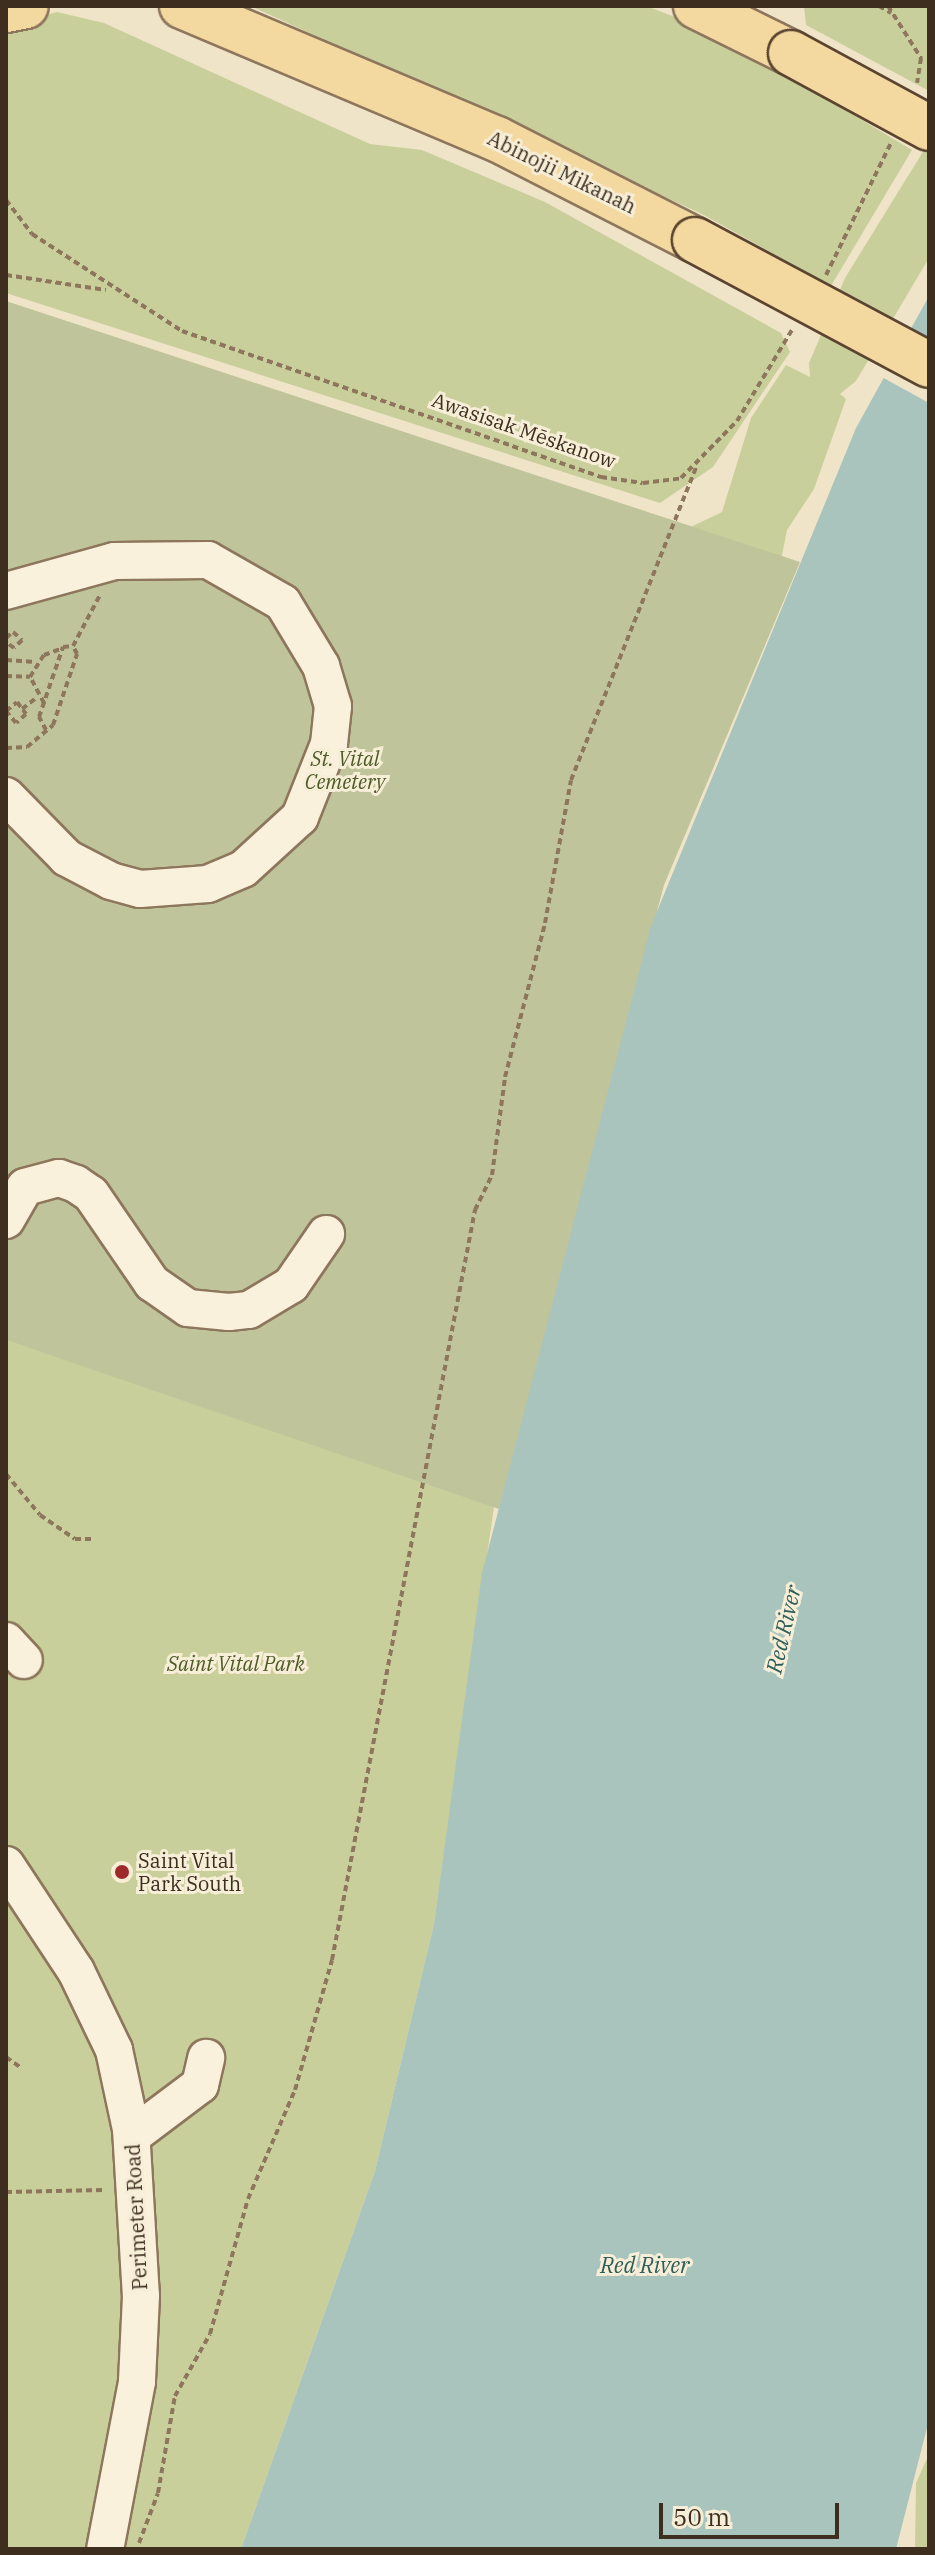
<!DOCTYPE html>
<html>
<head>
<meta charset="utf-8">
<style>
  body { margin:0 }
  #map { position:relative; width:935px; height:2555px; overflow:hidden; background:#f0e4c8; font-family:"IBM Plex Serif",serif }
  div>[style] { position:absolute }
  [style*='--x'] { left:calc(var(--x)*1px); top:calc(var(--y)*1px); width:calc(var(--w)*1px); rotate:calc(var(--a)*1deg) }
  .green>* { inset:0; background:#c9cf9b }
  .cemetery>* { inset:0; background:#bfc49a }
  .water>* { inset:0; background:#a9c4bc }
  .pier>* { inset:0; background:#f0e4c8 }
  .path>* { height:4px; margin-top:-2px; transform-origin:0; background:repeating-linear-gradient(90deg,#8d765c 0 6px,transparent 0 10px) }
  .roads { filter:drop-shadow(2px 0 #8d765c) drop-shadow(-2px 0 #8d765c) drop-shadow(0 2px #8d765c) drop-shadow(0 -2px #8d765c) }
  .minor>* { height:36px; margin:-18px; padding:0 18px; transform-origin:18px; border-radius:18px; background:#faf1dc }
  .major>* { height:44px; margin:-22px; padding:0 22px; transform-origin:22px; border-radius:22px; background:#f3d9a0 }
  .bridges { filter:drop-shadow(2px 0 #5b4430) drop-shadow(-2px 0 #5b4430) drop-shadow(0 2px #5b4430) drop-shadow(0 -2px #5b4430) }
  .major-bridge>* { height:44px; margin:-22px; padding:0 22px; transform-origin:22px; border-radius:22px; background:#f3d9a0 }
  .dots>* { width:22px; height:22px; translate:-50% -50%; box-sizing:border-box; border:4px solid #f7eed8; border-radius:50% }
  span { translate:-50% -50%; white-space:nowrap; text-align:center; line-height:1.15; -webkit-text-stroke:6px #f7eed8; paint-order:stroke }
  .street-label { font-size:20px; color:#3d2e20 }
  .park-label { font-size:20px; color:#4d5a26; font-style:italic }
  .poi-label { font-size:20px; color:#3d2e20 }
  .left { translate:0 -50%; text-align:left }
  .water-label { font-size:22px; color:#2f5d5a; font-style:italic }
  .frame { position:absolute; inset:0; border:8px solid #3d2e20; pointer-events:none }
  .scale { position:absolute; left:659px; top:2503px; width:180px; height:36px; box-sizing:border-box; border:4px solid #3d2e20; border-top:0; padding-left:10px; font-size:24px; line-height:28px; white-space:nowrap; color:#3d2e20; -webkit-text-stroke:6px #f7eed8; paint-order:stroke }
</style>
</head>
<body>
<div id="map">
  <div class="green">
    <div style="clip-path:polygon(251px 6px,646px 6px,715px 32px,912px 150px,831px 286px,702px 214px)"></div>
    <div style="clip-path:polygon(804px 6px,929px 6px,929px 91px,806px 25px)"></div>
    <div style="clip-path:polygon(57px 12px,104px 23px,370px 144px,422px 150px,545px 202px,781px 333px,790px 352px,713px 467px,660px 503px,6px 293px,6px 25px)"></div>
    <div style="clip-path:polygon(929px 142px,929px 258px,856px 381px,840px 394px,846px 399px,814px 489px,787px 530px,780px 565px,686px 758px,494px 1507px,434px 1924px,375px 2171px,241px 2549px,6px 2549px,6px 1340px,78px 1364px,676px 534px,722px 512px,751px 418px,786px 365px,810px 377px,809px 363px,845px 278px)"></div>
    <div style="clip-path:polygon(929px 2454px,929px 2549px,915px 2549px,916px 2483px)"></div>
  </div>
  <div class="cemetery">
    <div style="clip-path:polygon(6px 301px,800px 562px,664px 885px,499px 1509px,6px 1340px)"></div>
  </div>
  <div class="water">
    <div style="clip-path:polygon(929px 296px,929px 2420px,896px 2549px,241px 2549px,375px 2171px,434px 1924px,482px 1573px,651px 926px,856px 428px)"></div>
  </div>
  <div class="pier">
    <div style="clip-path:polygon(904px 333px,929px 347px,929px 403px,880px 376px)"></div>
  </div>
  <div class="path">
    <div style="--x:879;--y:6;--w:14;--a:30"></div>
    <div style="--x:888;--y:6;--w:62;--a:57.6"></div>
    <div style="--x:921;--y:58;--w:25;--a:99"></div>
    <div style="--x:6;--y:200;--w:43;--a:52.6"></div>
    <div style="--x:32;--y:234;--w:179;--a:32.9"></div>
    <div style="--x:182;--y:331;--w:444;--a:19.2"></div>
    <div style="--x:601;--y:477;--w:42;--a:8.1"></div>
    <div style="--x:643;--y:483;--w:38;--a:-7"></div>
    <div style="--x:681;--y:478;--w:80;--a:-45.5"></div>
    <div style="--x:737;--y:421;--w:106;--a:-58.9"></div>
    <div style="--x:6;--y:275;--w:101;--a:8.5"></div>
    <div style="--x:826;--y:275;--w:147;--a:-63.8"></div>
    <div style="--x:6;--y:638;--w:9;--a:-41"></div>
    <div style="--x:13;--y:632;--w:12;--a:42"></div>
    <div style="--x:22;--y:640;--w:11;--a:135"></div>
    <div style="--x:14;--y:648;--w:10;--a:-143"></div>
    <div style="--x:6;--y:660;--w:30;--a:4"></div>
    <div style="--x:6;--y:676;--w:24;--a:2"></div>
    <div style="--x:17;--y:702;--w:15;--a:53"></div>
    <div style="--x:26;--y:714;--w:13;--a:138"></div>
    <div style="--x:16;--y:723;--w:16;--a:-130"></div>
    <div style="--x:6;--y:711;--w:14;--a:-39"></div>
    <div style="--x:44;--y:703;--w:30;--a:-118"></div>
    <div style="--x:30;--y:677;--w:26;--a:-58"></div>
    <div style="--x:44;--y:655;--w:20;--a:-20"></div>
    <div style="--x:22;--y:709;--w:18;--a:-38"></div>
    <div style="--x:46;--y:730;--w:15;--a:-118"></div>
    <div style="--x:39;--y:717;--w:74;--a:-71.1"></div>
    <div style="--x:63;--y:647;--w:10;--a:-6"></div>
    <div style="--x:73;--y:646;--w:58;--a:-62.1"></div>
    <div style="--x:6;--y:748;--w:21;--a:-3"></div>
    <div style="--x:27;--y:747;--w:34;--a:-40"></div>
    <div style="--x:53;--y:725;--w:75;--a:-71.3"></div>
    <div style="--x:77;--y:654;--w:9;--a:-117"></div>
    <div style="--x:6;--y:1474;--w:53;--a:50.3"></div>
    <div style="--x:40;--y:1515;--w:42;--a:34.4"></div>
    <div style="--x:75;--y:1539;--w:18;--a:0"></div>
    <div style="--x:6;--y:2057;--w:17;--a:36"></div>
    <div style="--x:6;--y:2192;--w:98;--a:-1.2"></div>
    <div style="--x:139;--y:2543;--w:53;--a:-69.2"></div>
    <div style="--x:158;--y:2493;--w:98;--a:-80.1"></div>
    <div style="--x:175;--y:2396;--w:71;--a:-60.6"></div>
    <div style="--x:210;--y:2334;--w:140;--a:-74.3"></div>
    <div style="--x:248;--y:2199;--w:119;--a:-66.7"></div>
    <div style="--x:295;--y:2090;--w:135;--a:-74.1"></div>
    <div style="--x:332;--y:1960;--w:764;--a:-79.21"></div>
    <div style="--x:475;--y:1210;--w:39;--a:-64"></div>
    <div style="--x:492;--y:1175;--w:99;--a:-82.4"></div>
    <div style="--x:505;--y:1077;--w:159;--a:-75.4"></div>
    <div style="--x:545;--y:923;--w:145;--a:-79.7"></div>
    <div style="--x:571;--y:780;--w:339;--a:-68.2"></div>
  </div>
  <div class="roads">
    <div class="minor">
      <div style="--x:6;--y:591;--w:112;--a:-15.5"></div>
      <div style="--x:114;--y:561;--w:94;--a:-0.6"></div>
      <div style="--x:208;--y:560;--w:86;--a:29.8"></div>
      <div style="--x:283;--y:603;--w:74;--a:58.9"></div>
      <div style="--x:321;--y:666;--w:42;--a:73.3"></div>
      <div style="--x:333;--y:706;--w:38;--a:96"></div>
      <div style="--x:329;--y:744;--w:79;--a:111.7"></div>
      <div style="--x:300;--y:817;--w:77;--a:137.6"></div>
      <div style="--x:243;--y:869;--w:38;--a:157"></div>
      <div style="--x:208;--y:884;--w:68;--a:175.8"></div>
      <div style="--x:140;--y:889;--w:30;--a:-165"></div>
      <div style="--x:111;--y:881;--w:50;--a:-152.4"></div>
      <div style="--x:67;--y:858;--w:87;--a:-134.5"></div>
      <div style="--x:6;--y:1220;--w:38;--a:-60"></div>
      <div style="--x:25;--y:1187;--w:35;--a:-15"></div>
      <div style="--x:59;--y:1178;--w:18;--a:19"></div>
      <div style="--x:76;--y:1184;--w:18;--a:34"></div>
      <div style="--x:91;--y:1194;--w:108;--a:55.6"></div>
      <div style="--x:152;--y:1283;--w:44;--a:34.8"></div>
      <div style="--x:188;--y:1308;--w:41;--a:5.6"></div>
      <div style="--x:229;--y:1312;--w:20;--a:-6"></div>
      <div style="--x:249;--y:1310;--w:49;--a:-30.8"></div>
      <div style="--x:291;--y:1285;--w:62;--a:-55.5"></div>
      <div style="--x:6;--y:1641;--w:26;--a:47"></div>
      <div style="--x:6;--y:1865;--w:127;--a:56.6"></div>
      <div style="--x:76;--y:1971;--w:88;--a:64.3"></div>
      <div style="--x:114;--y:2050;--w:81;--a:77.9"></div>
      <div style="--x:131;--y:2129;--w:167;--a:86.6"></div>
      <div style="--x:141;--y:2296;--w:86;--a:92.7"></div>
      <div style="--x:137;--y:2382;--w:170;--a:100.8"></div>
      <div style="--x:132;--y:2136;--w:85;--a:-36.9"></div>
      <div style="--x:200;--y:2085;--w:28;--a:-77"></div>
    </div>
    <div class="major">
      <div style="--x:182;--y:6;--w:342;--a:22.9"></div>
      <div style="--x:497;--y:139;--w:222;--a:27"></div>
      <div style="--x:696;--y:6;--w:106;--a:26.3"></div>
      <div style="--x:6;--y:10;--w:20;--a:-11"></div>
    </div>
  </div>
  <div class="bridges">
    <div class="major-bridge">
      <div style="--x:791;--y:53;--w:157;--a:28.5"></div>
      <div style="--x:695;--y:240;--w:265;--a:28.1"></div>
    </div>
  </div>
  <div class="dots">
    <div style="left:122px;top:1872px;background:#9e2a2b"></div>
  </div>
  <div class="street-label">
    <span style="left:562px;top:172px;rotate:26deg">Abinojii Mikanah</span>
    <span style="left:524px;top:430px;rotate:19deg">Awasisak Mēskanow</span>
    <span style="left:136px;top:2217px;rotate:-93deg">Perimeter Road</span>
  </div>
  <div class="park-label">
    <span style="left:345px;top:770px">St. Vital<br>Cemetery</span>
    <span style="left:236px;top:1663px">Saint Vital Park</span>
  </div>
  <div class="poi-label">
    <span class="left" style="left:138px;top:1872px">Saint Vital<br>Park South</span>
  </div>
  <div class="water-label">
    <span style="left:783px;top:1629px;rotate:-77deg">Red River</span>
    <span style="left:645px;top:2265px">Red River</span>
  </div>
  <div class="frame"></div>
  <div class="scale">50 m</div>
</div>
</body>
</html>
